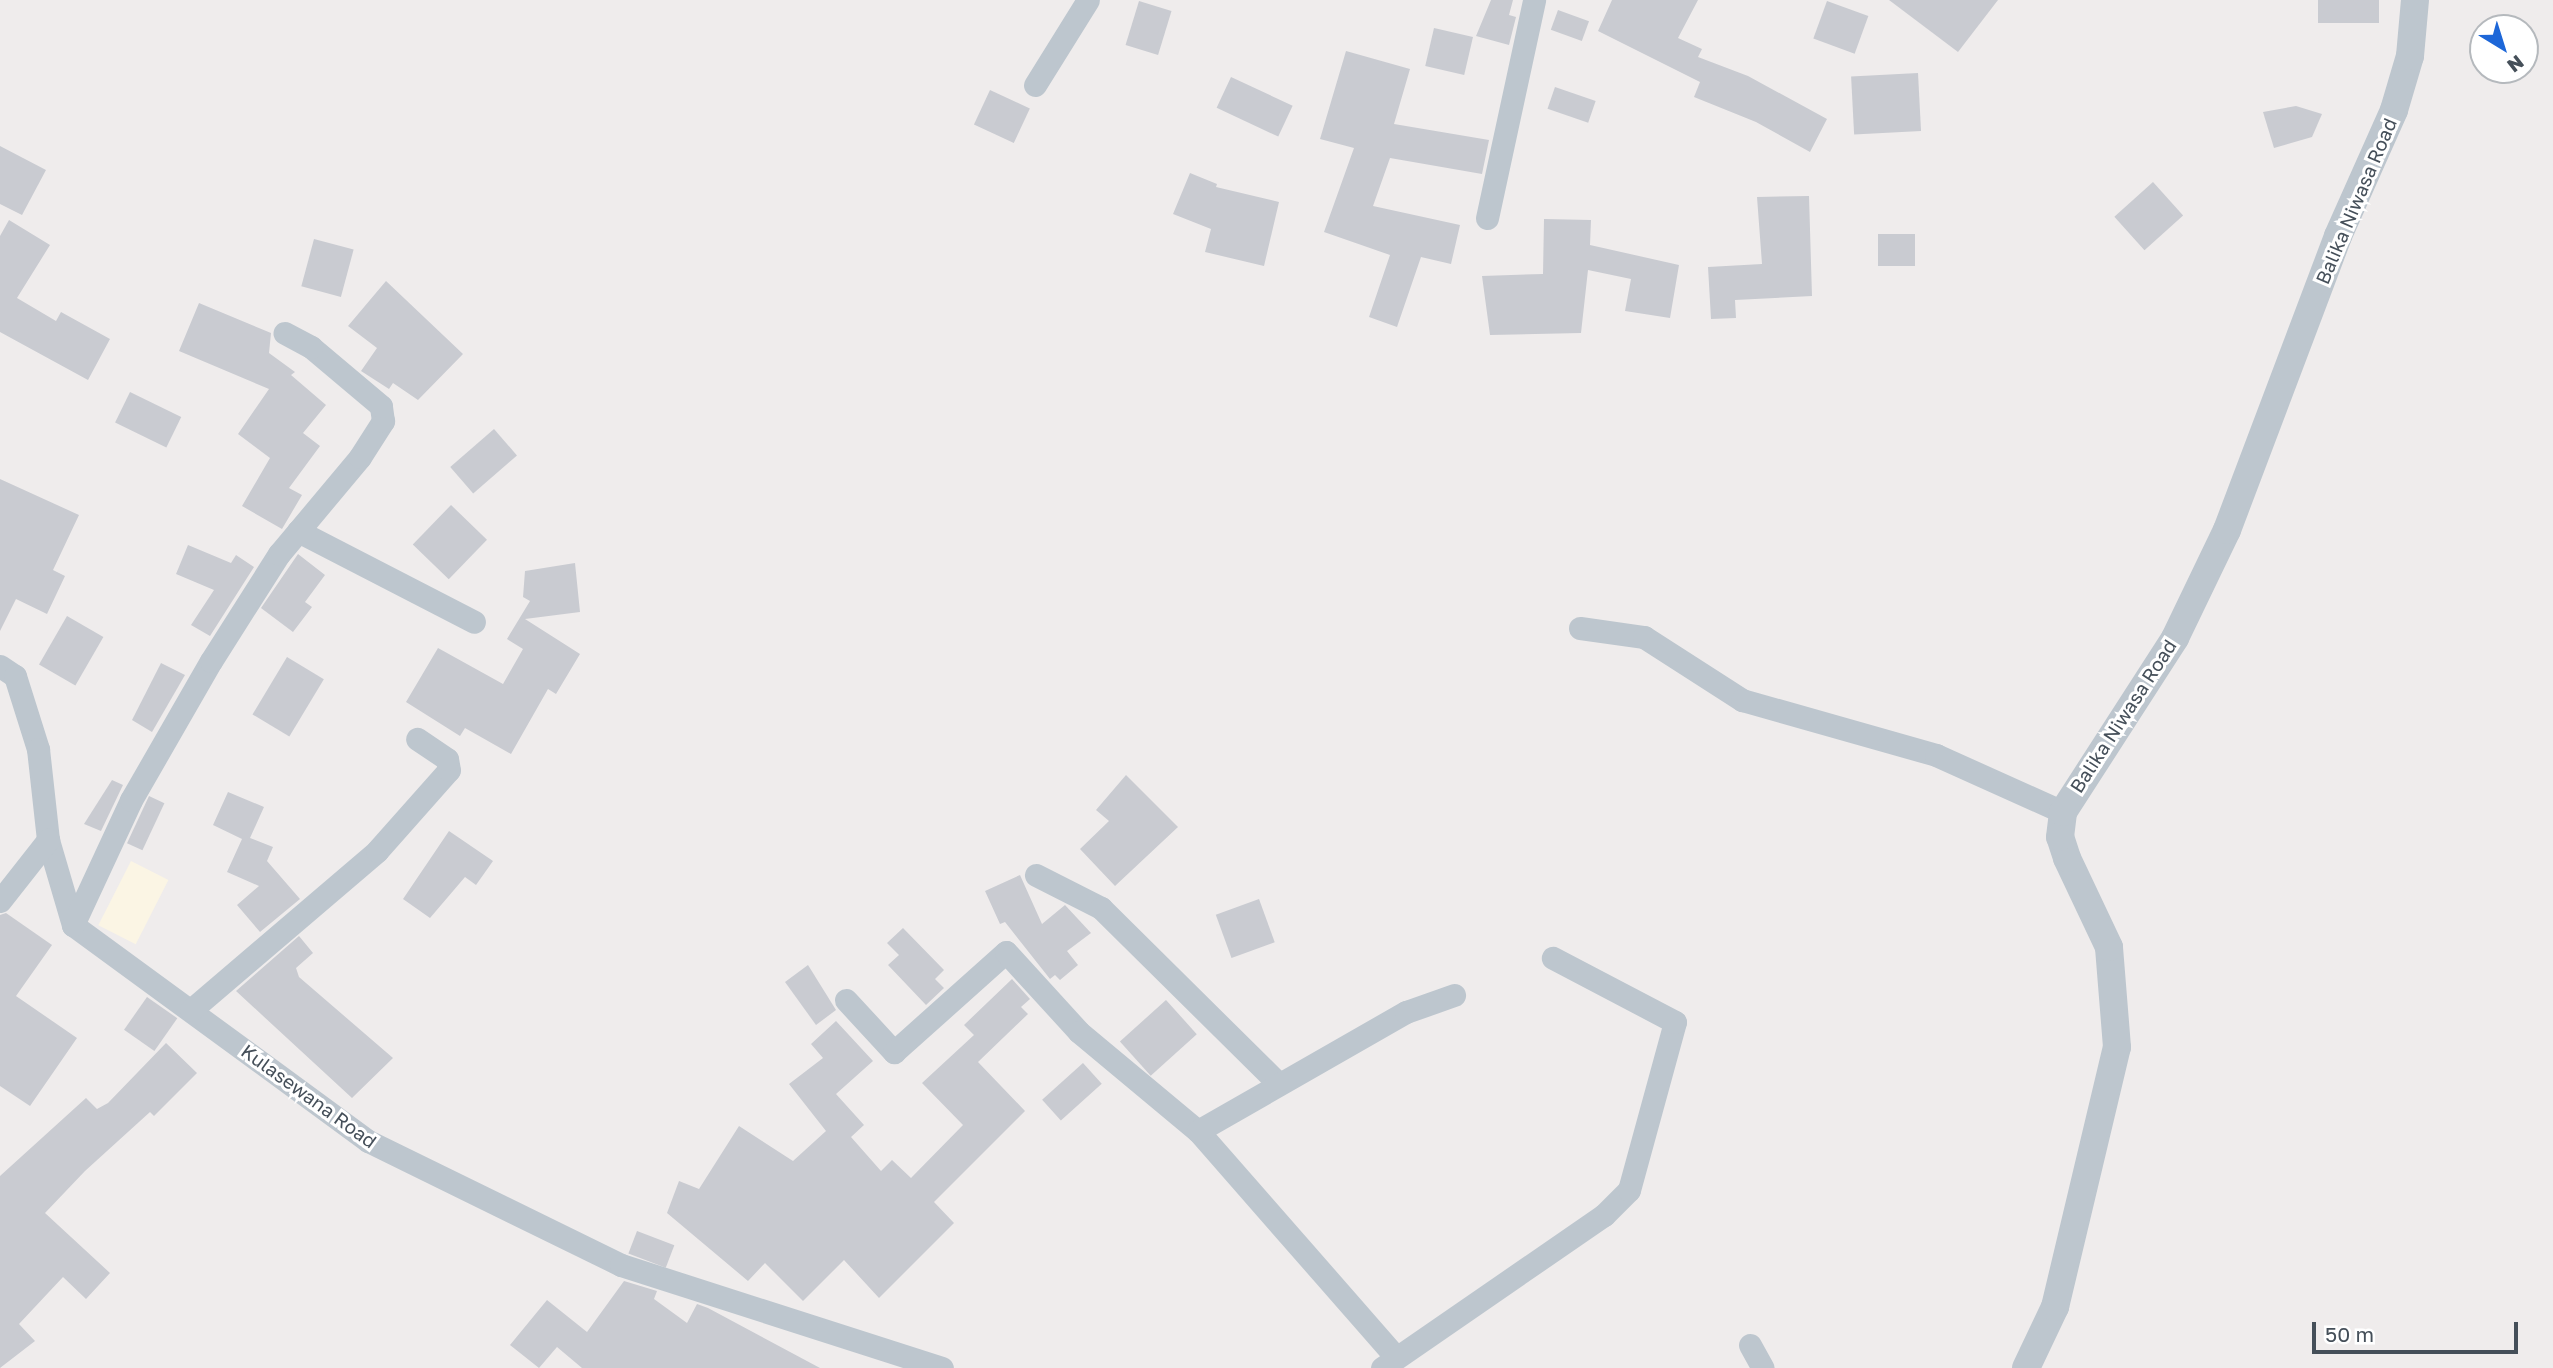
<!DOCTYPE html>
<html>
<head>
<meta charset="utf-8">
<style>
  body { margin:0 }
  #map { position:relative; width:2553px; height:1368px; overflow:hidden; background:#efecec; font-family:"Golos Text",sans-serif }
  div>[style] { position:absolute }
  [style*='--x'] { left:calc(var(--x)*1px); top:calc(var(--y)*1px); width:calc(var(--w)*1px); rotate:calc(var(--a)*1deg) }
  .commercial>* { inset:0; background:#fbf5e4; transform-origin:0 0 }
  .building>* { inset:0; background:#c9cbd1; transform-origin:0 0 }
  .minor>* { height:23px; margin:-11.5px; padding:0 11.5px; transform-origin:11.5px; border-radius:11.5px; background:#bdc6ce }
  .tertiary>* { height:28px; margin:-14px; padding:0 14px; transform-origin:14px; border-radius:14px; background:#bdc6ce }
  span { translate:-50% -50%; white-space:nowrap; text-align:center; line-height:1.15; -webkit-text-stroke:6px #fff; paint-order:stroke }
  .street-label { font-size:19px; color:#454f59 }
  .north { position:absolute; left:2469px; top:14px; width:70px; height:70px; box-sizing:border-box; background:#fff; border:2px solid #b5b9bd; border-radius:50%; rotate:142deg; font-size:19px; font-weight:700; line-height:28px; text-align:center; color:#454f59 }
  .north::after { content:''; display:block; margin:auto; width:24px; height:32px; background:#1d67d8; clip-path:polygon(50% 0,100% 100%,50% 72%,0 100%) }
  .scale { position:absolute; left:2312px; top:1322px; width:206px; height:32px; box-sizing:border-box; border:4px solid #454f59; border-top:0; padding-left:9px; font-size:21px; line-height:24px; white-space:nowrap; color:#454f59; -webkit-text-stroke:5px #fff; paint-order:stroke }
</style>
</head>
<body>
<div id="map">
  <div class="commercial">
    <div style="left:131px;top:861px;width:42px;height:72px;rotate:27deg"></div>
  </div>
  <div class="building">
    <div style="clip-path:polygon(1491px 0,1513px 0,1509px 15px,1516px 17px,1509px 45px,1476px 36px)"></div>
    <div style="clip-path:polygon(1612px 0,1698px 0,1678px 38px,1702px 49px,1698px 57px,1748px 76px,1827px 119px,1810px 152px,1756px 122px,1694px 97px,1700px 82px,1598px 31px)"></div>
    <div style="clip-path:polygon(1889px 0,1998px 0,1958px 52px)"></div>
    <div style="left:2318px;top:0;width:61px;height:23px"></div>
    <div style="left:1139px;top:1px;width:34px;height:46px;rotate:17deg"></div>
    <div style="left:1827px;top:1px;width:44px;height:40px;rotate:20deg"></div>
    <div style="left:1558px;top:10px;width:33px;height:21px;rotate:20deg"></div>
    <div style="left:1434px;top:28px;width:40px;height:39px;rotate:13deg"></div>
    <div style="clip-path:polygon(1346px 51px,1410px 69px,1394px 124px,1489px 140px,1482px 174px,1390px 158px,1373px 206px,1460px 225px,1451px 264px,1421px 257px,1397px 327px,1369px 317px,1390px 255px,1324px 232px,1354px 148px,1320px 139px)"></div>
    <div style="left:1918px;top:73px;width:58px;height:67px;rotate:87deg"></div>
    <div style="left:1231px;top:77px;width:68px;height:34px;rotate:25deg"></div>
    <div style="left:1555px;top:87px;width:43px;height:23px;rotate:19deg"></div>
    <div style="left:990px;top:90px;width:44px;height:38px;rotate:25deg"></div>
    <div style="clip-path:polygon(2296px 106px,2322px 114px,2312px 137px,2274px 148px,2263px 112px)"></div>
    <div style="clip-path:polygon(0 146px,46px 170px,22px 215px,0 204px)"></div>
    <div style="clip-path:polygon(1190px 173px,1217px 184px,1216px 187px,1279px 202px,1264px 266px,1205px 252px,1211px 229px,1173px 214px)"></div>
    <div style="left:2153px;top:182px;width:45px;height:52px;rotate:48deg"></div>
    <div style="clip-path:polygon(1809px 196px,1812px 296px,1735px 300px,1736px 318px,1711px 319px,1708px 267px,1762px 264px,1757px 197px)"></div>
    <div style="clip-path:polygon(1544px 219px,1591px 220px,1590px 245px,1679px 265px,1670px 318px,1625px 311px,1631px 279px,1588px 270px,1581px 333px,1490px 335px,1482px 276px,1543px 274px)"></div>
    <div style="clip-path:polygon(9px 220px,50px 245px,17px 298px,56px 321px,61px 312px,110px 339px,88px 380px,0 332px,0 236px)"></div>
    <div style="left:1878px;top:234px;width:37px;height:32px"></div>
    <div style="left:314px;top:239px;width:41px;height:49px;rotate:15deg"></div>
    <div style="clip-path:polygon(386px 281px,463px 354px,418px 400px,393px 383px,389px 389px,361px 371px,377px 348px,348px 326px)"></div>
    <div style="clip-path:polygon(199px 303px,271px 333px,269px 353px,295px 372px,291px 375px,326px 405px,303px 433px,320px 446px,289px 488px,302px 495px,282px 529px,242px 506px,270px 458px,238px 434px,269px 389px,179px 351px)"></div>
    <div style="left:130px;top:392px;width:57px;height:34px;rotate:26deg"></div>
    <div style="left:494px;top:429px;width:35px;height:58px;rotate:49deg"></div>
    <div style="clip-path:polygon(0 479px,79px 515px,53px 570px,65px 576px,47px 614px,16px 599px,0 631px)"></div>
    <div style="left:451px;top:505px;width:50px;height:55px;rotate:44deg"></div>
    <div style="clip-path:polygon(188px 545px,231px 563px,236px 555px,254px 567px,210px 636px,191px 625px,214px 590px,176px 574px)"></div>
    <div style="clip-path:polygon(298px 554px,325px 575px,305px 602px,312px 607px,293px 632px,261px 608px)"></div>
    <div style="clip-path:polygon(575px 563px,580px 612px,525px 619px,580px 654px,556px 694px,548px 689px,511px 754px,465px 728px,460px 736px,406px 702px,438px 648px,503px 684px,523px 649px,507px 639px,530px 601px,523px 597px,525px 571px)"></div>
    <div style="left:67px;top:616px;width:42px;height:56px;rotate:30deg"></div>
    <div style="left:287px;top:657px;width:43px;height:67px;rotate:31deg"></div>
    <div style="clip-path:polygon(161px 663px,185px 675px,152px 732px,132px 720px)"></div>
    <div style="clip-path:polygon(1126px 775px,1178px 827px,1115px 886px,1080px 849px,1109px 821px,1096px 810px)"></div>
    <div style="clip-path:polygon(112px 780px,123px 785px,101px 831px,84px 824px)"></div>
    <div style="clip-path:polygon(228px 792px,264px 807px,250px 838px,273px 847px,267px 861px,300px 899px,260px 932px,237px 905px,259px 886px,227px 872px,242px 839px,213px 825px)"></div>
    <div style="left:149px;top:796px;width:17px;height:52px;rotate:25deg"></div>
    <div style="clip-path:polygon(449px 831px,493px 861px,476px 885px,465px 877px,430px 918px,403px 899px)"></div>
    <div style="clip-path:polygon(1020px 875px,1042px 924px,1065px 905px,1091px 933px,1067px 951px,1078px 965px,1060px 980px,1055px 975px,1050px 979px,1005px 922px,1000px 924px,985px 891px)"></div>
    <div style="left:1259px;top:899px;width:46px;height:46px;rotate:70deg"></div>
    <div style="clip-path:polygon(6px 913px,52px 945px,16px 996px,77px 1038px,30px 1106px,0 1086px,0 915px)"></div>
    <div style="clip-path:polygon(903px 928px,944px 970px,935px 979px,944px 988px,926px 1005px,888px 965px,899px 955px,887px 943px)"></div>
    <div style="clip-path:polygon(299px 936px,313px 953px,296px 968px,299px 977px,393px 1058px,352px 1098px,236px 991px)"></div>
    <div style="clip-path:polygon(808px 965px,836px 1010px,816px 1025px,785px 982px)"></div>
    <div style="clip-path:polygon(1012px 979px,1030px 999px,1021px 1007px,1028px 1014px,978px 1062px,1025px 1111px,934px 1202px,954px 1223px,879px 1298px,844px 1260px,803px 1301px,765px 1263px,748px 1281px,667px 1213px,679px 1181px,699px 1189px,739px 1126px,793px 1161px,826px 1131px,789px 1084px,823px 1058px,811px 1044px,836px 1021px,873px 1061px,836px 1094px,864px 1125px,851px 1137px,881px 1171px,892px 1160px,911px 1178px,963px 1125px,922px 1083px,974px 1035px,964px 1025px)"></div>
    <div style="left:147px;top:997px;width:37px;height:40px;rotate:35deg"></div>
    <div style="left:1166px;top:1000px;width:46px;height:62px;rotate:48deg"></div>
    <div style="clip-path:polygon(166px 1043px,197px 1073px,154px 1116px,150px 1112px,85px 1171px,45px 1213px,110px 1273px,86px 1299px,63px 1277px,19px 1324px,35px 1341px,0 1368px,0 1176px,86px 1098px,97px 1109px,108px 1103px)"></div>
    <div style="left:1083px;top:1063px;width:28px;height:55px;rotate:48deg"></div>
    <div style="left:637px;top:1231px;width:40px;height:24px;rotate:21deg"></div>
    <div style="clip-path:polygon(624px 1281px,657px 1291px,654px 1299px,687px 1323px,697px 1304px,708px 1308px,820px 1368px,582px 1368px,557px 1347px,539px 1368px,510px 1345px,547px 1300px,587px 1332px)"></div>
  </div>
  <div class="minor">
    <div style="--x:1035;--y:85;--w:100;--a:-58.1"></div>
    <div style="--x:1487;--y:218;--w:223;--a:-77.8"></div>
    <div style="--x:298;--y:531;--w:198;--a:27.3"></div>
    <div style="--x:1580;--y:628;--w:65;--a:8"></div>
    <div style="--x:1644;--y:637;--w:117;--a:32.7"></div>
    <div style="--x:1742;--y:700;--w:202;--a:15.8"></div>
    <div style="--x:1936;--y:755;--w:139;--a:24.2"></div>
    <div style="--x:0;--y:666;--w:18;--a:34"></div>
    <div style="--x:15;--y:676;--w:77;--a:72.5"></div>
    <div style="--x:38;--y:749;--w:92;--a:83.7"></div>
    <div style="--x:48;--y:840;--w:89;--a:73.6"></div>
    <div style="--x:73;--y:925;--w:366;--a:36.2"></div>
    <div style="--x:368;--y:1141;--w:282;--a:26.1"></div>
    <div style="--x:621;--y:1265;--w:337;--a:17.8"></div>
    <div style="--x:1036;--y:875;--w:73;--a:26.9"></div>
    <div style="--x:1101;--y:908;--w:250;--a:44.7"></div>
    <div style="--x:0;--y:901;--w:78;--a:-51.8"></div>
    <div style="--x:73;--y:925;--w:138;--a:-65.1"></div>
    <div style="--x:131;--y:800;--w:160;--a:-60.1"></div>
    <div style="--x:211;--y:661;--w:127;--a:-57.6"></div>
    <div style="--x:279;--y:554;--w:126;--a:-50.1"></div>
    <div style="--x:360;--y:457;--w:43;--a:-57.4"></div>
    <div style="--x:383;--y:421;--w:15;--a:-98"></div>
    <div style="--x:381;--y:406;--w:92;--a:-139.9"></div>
    <div style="--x:311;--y:347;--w:30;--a:-152"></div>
    <div style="--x:846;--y:1000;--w:71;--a:47.3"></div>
    <div style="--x:894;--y:1052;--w:150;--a:-41.8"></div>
    <div style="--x:1006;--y:952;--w:108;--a:47.6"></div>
    <div style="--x:1079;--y:1032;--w:155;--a:39.8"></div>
    <div style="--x:1198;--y:1131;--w:299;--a:48.8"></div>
    <div style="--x:191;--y:1010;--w:245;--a:-40.5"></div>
    <div style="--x:377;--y:851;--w:108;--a:-48.4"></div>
    <div style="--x:449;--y:770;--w:11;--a:-100"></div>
    <div style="--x:447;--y:759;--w:36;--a:-146"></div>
    <div style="--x:1198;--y:1131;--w:240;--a:-29.8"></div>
    <div style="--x:1406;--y:1012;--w:51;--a:-19.5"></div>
    <div style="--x:1750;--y:1345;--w:26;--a:61"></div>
    <div style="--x:1382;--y:1368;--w:270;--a:-34.6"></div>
    <div style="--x:1604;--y:1215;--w:35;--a:-45"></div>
    <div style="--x:1629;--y:1190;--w:174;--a:-74.7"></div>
    <div style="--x:1675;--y:1022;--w:138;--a:-152.3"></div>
  </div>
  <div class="tertiary">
    <div style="--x:2026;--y:1368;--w:68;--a:-64.6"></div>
    <div style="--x:2055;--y:1307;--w:267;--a:-76.6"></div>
    <div style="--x:2117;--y:1047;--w:100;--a:-94.6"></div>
    <div style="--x:2109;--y:947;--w:98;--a:-115.3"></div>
    <div style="--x:2067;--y:858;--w:22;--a:-108"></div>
    <div style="--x:2060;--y:837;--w:25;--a:-83"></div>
    <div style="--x:2063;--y:812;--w:207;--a:-57.2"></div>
    <div style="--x:2175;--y:638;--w:120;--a:-64.3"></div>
    <div style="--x:2227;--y:530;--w:314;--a:-69.3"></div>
    <div style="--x:2338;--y:236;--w:138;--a:-66"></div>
    <div style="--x:2394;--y:110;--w:56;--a:-73.5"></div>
    <div style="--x:2410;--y:56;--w:56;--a:-84.9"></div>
  </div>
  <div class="street-label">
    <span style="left:2356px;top:201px;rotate:-67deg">Balika Niwasa Road</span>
    <span style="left:2123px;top:716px;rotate:-57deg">Balika Niwasa Road</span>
    <span style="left:309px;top:1096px;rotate:36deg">Kulasewana Road</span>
  </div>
  <div class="north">N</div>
  <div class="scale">50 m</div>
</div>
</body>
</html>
